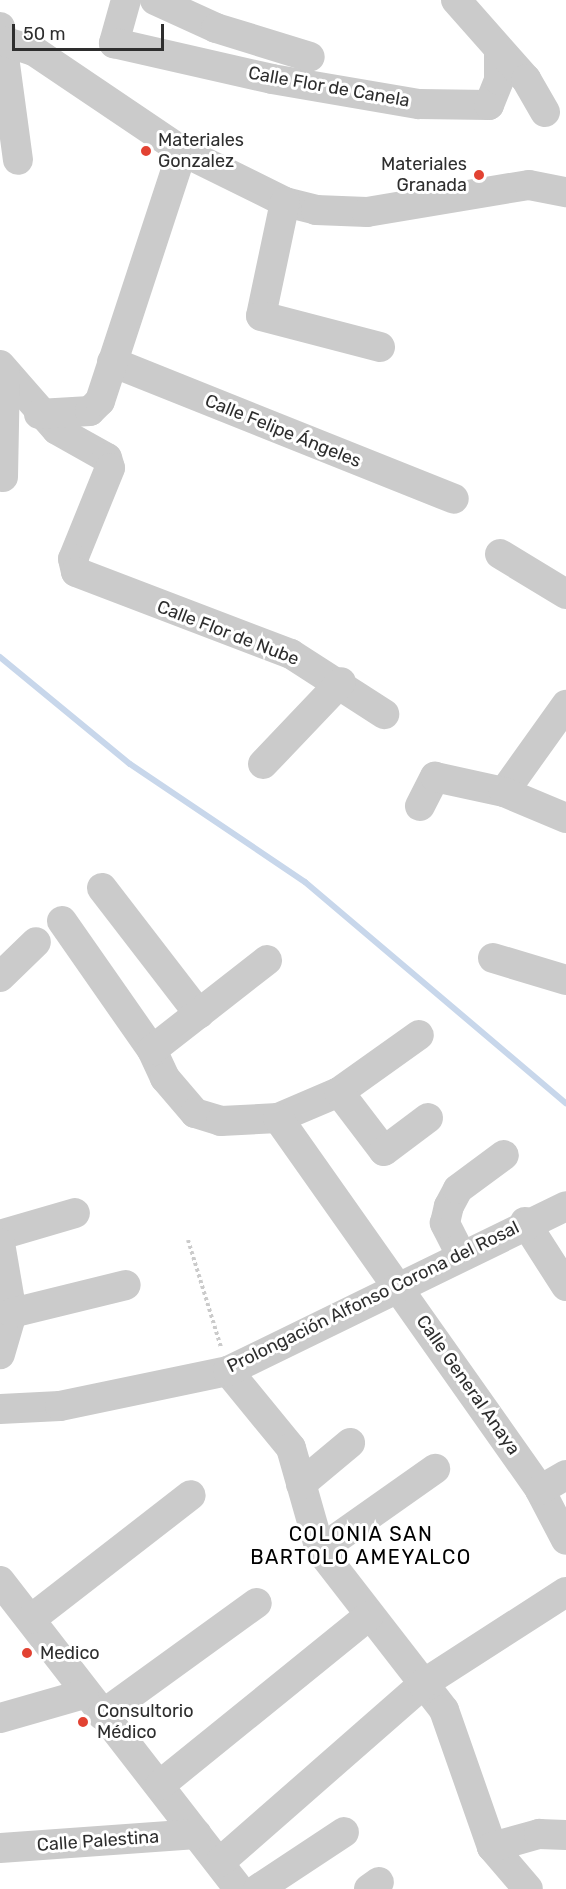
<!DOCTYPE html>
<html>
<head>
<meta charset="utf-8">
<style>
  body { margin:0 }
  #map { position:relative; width:566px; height:1889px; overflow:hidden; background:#fff; font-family:Rubik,sans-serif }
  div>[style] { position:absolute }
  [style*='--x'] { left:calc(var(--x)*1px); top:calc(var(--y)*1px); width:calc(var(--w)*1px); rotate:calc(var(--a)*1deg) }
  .stream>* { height:6px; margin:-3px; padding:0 3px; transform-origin:3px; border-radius:3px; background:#c8d7eb }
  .path>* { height:4px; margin-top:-2px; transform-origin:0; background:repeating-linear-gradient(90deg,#cbcbcb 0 3px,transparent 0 6px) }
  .minor>* { height:30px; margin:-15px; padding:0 15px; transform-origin:15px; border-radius:15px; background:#cbcbcb }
  .dots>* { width:16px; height:16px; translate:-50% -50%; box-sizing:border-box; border:3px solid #fff; border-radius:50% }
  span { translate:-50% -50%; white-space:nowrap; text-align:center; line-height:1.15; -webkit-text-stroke:6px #fff; paint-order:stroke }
  .street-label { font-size:18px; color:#2e2e2e }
  .poi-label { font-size:18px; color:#2e2e2e }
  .left { translate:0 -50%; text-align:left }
  .right { translate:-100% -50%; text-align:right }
  .neighbourhood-label { font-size:20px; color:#000; letter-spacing:1.5px }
  .scale { position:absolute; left:12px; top:24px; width:152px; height:27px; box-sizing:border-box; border:3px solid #2e2e2e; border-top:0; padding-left:8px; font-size:18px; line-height:21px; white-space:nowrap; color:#2e2e2e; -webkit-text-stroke:4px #fff; paint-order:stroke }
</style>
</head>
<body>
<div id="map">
  <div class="stream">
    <div style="--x:0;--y:657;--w:168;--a:39.5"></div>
    <div style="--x:130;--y:764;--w:211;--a:34"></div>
    <div style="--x:305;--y:882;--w:342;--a:40.3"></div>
  </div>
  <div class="path">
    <div style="--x:188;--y:1240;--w:112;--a:72.9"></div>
  </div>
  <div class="minor">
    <div style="--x:126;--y:0;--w:45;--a:105.6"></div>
    <div style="--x:114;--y:43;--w:162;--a:12.8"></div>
    <div style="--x:272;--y:79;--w:149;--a:9.7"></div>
    <div style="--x:419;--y:104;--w:70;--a:0.8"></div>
    <div style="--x:489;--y:105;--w:27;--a:-68"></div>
    <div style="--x:499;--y:80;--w:29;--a:-90"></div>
    <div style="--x:155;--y:0;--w:67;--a:24.7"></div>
    <div style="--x:216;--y:28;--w:98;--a:17.1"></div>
    <div style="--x:456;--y:0;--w:106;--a:48.5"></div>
    <div style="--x:526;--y:79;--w:38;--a:60"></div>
    <div style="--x:0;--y:27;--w:134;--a:82.3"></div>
    <div style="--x:0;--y:40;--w:36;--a:18"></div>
    <div style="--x:34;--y:51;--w:179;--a:34"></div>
    <div style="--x:182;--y:151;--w:115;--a:26.3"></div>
    <div style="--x:285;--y:202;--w:32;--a:14"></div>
    <div style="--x:316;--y:210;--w:51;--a:2.2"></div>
    <div style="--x:367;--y:212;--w:164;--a:-9.5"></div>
    <div style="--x:529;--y:185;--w:38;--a:11"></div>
    <div style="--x:285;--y:202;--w:116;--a:101.9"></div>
    <div style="--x:261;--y:316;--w:123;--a:14.6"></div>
    <div style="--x:112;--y:362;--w:368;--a:21.8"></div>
    <div style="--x:0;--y:365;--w:86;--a:48.8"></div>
    <div style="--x:57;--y:430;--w:57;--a:29.2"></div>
    <div style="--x:107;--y:458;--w:10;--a:73"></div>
    <div style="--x:110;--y:468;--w:98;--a:112.1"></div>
    <div style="--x:73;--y:559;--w:13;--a:77"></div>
    <div style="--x:76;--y:572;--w:230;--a:20.9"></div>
    <div style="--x:291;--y:654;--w:111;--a:32.8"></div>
    <div style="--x:39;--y:414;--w:51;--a:-3.4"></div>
    <div style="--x:90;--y:411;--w:14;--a:-45"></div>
    <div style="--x:100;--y:401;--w:263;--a:-71.8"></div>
    <div style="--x:3;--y:477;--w:104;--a:-88.9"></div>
    <div style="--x:500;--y:554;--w:77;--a:31.2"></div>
    <div style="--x:263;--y:764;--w:113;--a:-46.4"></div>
    <div style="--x:504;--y:792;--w:107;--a:-54.5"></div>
    <div style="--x:420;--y:806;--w:33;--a:-63"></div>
    <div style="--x:435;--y:777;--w:71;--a:12.3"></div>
    <div style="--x:504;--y:792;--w:67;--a:22.8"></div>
    <div style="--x:102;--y:888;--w:159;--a:52.4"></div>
    <div style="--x:62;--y:921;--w:157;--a:55.1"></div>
    <div style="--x:152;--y:1050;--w:31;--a:65"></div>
    <div style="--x:165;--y:1078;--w:46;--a:49.4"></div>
    <div style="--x:195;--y:1113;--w:27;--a:17"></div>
    <div style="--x:221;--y:1121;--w:57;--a:-3"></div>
    <div style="--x:278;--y:1118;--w:66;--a:-23.1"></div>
    <div style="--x:339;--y:1092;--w:98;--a:-35.5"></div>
    <div style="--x:493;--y:958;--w:76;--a:16.8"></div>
    <div style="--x:0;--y:977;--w:50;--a:-44.2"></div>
    <div style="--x:152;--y:1050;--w:146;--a:-38"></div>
    <div style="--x:339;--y:1092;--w:74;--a:52.7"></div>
    <div style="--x:384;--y:1151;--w:55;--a:-36.9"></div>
    <div style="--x:278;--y:1118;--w:455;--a:54.8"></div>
    <div style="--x:540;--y:1490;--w:56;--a:62.5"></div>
    <div style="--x:525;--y:1222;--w:76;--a:57.4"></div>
    <div style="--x:0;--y:1235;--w:78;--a:-16.3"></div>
    <div style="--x:0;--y:1243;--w:71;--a:80.3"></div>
    <div style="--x:12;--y:1313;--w:43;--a:106.3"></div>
    <div style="--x:461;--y:1255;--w:36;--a:-117"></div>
    <div style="--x:445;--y:1223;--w:17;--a:-77"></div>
    <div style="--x:449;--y:1206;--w:19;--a:-62"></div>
    <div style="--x:458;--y:1189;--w:57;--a:-36.5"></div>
    <div style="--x:12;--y:1313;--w:117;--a:-13.8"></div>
    <div style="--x:228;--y:1371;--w:99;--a:50.7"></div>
    <div style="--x:291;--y:1448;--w:106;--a:74.1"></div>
    <div style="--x:320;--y:1550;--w:202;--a:52.2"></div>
    <div style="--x:444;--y:1710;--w:145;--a:70.7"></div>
    <div style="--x:492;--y:1847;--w:55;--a:49.4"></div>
    <div style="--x:0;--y:1409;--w:60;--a:-2.9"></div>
    <div style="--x:60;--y:1406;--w:172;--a:-11.8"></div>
    <div style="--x:228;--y:1371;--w:376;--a:-26"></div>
    <div style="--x:301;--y:1484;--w:64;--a:-39.9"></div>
    <div style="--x:540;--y:1490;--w:30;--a:-30"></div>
    <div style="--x:320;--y:1550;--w:141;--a:-35.2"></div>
    <div style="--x:0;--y:1581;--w:390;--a:52.2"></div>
    <div style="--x:31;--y:1619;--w:202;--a:-37.8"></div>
    <div style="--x:102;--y:1715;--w:191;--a:-35.9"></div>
    <div style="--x:0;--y:1718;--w:87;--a:-15.9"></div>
    <div style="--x:160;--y:1785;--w:269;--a:-39"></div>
    <div style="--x:492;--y:1847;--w:49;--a:-15.5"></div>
    <div style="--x:539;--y:1834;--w:27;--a:2"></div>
    <div style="--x:0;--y:1848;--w:197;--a:-4.1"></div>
    <div style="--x:220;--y:1862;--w:270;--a:-41.2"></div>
    <div style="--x:423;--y:1684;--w:170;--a:-32.8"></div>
    <div style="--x:258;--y:1889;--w:103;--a:-33.5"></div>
    <div style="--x:369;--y:1889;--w:12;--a:-35"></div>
  </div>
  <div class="dots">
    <div style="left:146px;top:151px;background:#e24232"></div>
    <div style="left:479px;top:175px;background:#e24232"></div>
    <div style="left:27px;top:1653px;background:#e24232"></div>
    <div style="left:83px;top:1722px;background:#e24232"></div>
  </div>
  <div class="street-label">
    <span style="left:329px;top:87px;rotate:10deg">Calle Flor de Canela</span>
    <span style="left:283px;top:431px;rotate:22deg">Calle Felipe Ángeles</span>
    <span style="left:228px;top:633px;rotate:21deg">Calle Flor de Nube</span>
    <span style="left:373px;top:1297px;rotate:-26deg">Prolongación Alfonso Corona del Rosal</span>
    <span style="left:468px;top:1385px;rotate:55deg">Calle General Anaya</span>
    <span style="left:98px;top:1841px;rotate:-4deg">Calle Palestina</span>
  </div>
  <div class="poi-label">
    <span class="left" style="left:158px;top:151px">Materiales<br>Gonzalez</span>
    <span class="right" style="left:467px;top:175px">Materiales<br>Granada</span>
    <span class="left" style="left:40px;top:1653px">Medico</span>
    <span class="left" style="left:97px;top:1722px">Consultorio<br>Médico</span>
  </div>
  <div class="neighbourhood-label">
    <span style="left:361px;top:1546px">COLONIA SAN<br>BARTOLO AMEYALCO</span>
  </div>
  <div class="scale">50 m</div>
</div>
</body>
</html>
